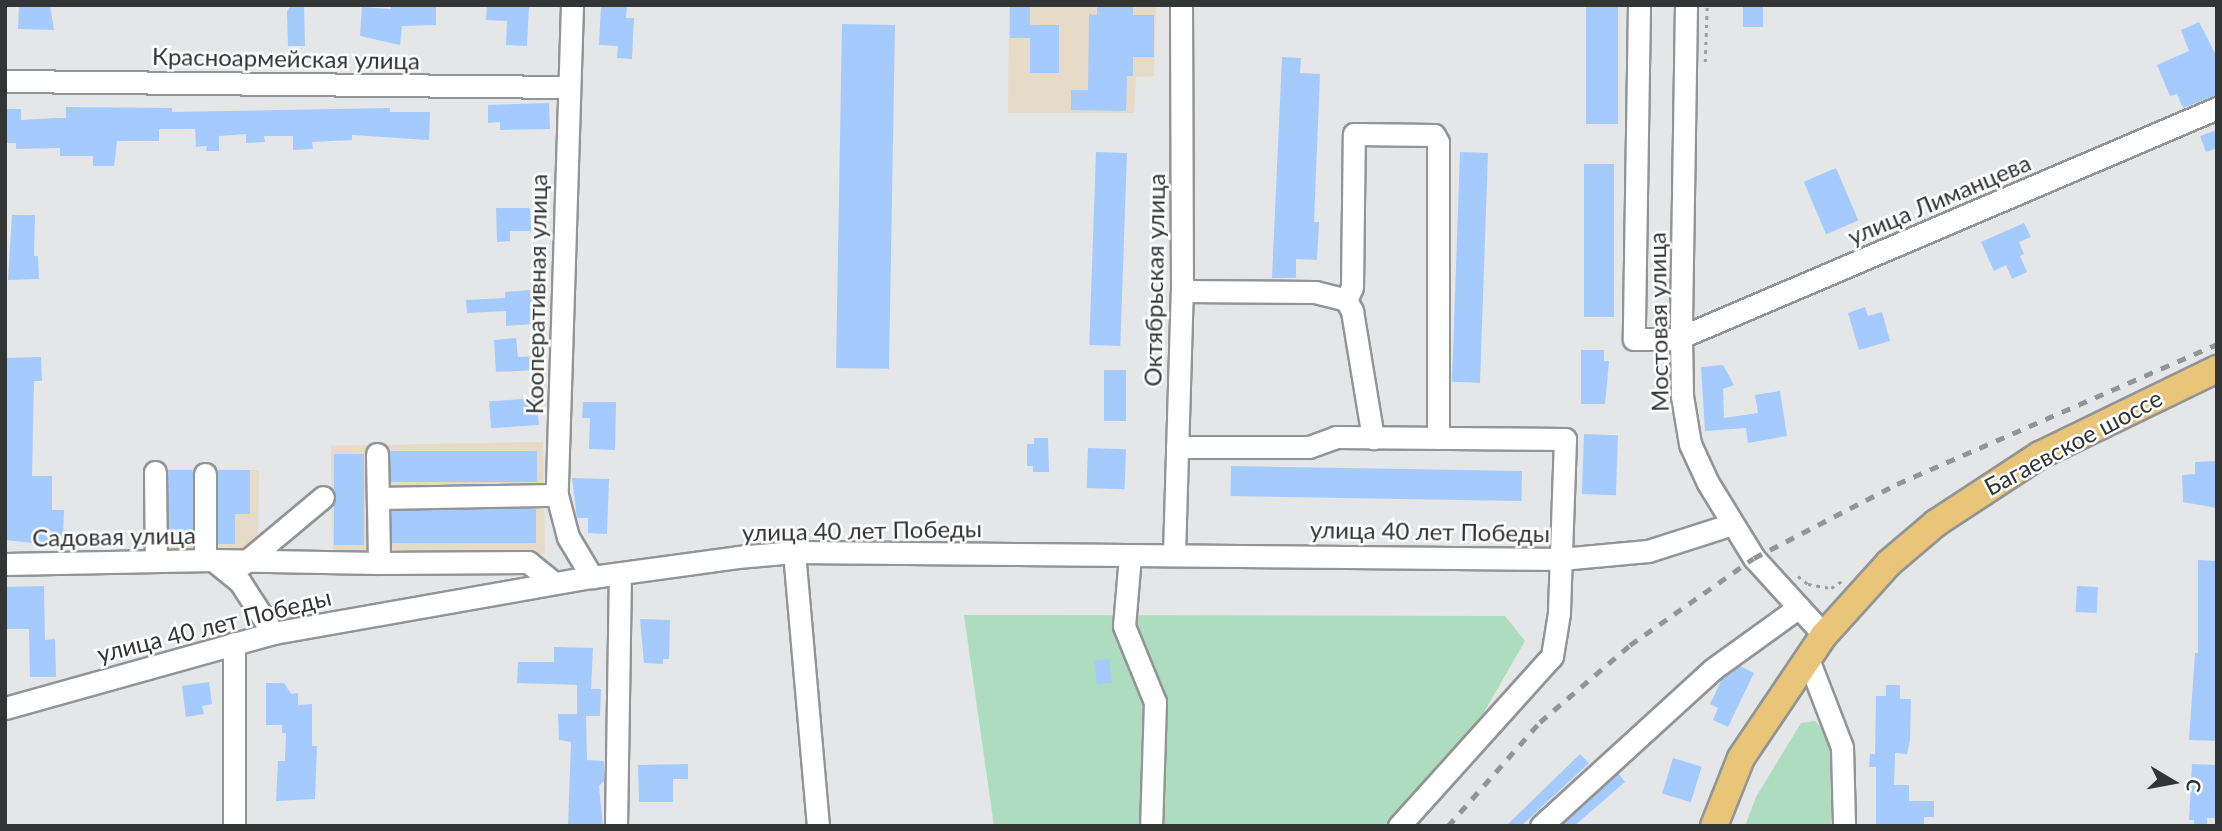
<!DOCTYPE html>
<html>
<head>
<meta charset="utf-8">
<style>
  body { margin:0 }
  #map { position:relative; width:2222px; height:831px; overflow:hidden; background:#e5e6e8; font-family:Lato,sans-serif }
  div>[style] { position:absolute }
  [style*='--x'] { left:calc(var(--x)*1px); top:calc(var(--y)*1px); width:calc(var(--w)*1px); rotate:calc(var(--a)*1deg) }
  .industrial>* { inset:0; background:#e6dbc7; transform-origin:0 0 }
  .green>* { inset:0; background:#addcbe }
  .building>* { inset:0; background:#a5cafd; transform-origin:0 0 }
  .path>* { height:2.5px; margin-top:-1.25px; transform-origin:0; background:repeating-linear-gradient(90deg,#9d9e9f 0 3.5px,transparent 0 8.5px) }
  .roads { filter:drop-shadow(2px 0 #939496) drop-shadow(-2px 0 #939496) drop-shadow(0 2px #939496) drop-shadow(0 -2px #939496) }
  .minor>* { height:21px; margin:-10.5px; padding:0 10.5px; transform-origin:10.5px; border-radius:10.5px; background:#fff }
  .major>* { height:26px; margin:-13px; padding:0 13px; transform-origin:13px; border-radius:13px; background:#e8c579 }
  .rail>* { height:5px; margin-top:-2.5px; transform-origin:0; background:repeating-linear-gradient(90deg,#939495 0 9px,transparent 0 18px) }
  span { translate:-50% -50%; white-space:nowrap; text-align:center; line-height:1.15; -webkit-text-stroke:5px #fff; paint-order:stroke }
  .street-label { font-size:24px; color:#333434 }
  .frame { position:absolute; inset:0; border:7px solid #333434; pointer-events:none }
  .north { position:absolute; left:2138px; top:747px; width:70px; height:70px; -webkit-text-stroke:5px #fff; paint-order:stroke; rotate:100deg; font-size:19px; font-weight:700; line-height:28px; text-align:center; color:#333434 }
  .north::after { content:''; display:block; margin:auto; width:24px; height:32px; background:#333434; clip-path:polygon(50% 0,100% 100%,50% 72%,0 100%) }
</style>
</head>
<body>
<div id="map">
  <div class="industrial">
    <div style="clip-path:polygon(1009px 5px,1156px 5px,1154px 76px,1136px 77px,1134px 113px,1008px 113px)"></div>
    <div style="left:543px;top:442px;width:112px;height:212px;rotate:89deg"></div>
    <div style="clip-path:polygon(146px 469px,259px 470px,258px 539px,245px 554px,148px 554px)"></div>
  </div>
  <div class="green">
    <div style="clip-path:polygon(964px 615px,1505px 616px,1525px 641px,1480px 719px,1390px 826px,994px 826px)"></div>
    <div style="clip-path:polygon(1815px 721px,1825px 732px,1832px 754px,1831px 826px,1745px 826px,1756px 797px,1801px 723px)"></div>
  </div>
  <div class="building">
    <div style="clip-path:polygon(19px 5px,50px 5px,54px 30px,18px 29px)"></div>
    <div style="clip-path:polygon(291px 5px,304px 5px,305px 46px,288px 46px,287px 12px)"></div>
    <div style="clip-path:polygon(391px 5px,436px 5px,436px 25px,402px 26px,400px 45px,360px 36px,362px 7px,391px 9px)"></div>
    <div style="clip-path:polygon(487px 5px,529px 5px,527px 46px,506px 45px,507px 21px,486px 20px)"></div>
    <div style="clip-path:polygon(601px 5px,627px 5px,626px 18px,634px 18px,632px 59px,617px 58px,618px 46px,599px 45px)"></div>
    <div style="clip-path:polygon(1010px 5px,1030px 5px,1030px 25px,1059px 25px,1059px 73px,1030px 73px,1030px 38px,1010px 38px)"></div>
    <div style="clip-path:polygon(1097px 5px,1133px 5px,1133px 15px,1154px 15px,1154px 57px,1133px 57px,1133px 76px,1127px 76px,1126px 111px,1071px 110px,1071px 90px,1088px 90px,1089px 14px,1097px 15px)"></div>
    <div style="left:1586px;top:5px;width:32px;height:119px"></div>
    <div style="left:1743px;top:5px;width:20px;height:22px"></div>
    <div style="clip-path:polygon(2199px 22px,2217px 57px,2217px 95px,2183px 108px,2177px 94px,2170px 96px,2157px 65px,2189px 51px,2181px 30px)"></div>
    <div style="left:842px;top:24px;width:53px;height:344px;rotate:1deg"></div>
    <div style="clip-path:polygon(1282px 57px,1301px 58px,1300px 73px,1320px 74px,1314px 222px,1319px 222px,1317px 260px,1296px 259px,1296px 278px,1272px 278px)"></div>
    <div style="clip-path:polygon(549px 103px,550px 129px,500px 130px,500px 122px,488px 123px,488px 105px)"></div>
    <div style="clip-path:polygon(66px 107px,172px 108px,172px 112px,390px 108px,390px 112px,430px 112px,429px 140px,352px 135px,352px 140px,312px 142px,313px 149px,293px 150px,293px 136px,264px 136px,265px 142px,246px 143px,246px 134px,219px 136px,219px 151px,206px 151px,207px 146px,196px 147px,195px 129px,159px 129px,159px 141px,117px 141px,114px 166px,93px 166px,93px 156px,60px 156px,60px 148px,16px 149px,16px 143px,5px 143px,5px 109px,21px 109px,21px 120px,55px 118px,66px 118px)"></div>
    <div style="clip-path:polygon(2217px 130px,2217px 148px,2206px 152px,2200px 136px)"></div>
    <div style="left:1096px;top:152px;width:31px;height:193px;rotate:2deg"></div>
    <div style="left:1460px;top:152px;width:28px;height:230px;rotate:2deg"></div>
    <div style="left:1584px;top:164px;width:30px;height:153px"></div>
    <div style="left:1836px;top:168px;width:57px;height:35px;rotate:67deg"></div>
    <div style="clip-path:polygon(496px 208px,530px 208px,531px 231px,510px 231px,510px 241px,497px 242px)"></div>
    <div style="clip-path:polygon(12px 215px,35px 215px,34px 256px,38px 256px,39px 279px,8px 280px)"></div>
    <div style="clip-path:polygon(2024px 223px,2031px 237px,2019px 242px,2024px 254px,2020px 256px,2027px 272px,2012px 279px,2006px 265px,1994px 271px,1981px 242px)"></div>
    <div style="clip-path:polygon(531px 290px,533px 324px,506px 326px,506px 311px,467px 313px,466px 300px,505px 298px,505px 292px)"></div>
    <div style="clip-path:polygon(1865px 307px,1868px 316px,1882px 312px,1890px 341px,1859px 350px,1848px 313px)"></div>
    <div style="clip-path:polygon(516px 338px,518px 357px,537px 356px,538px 370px,496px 372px,494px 340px)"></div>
    <div style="clip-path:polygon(1581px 350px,1604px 350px,1604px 361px,1609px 361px,1605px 404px,1581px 404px)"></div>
    <div style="clip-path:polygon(41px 357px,42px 381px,34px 381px,32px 476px,52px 476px,52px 510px,64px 510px,63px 540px,51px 539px,51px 545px,5px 540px,5px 358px)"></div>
    <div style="clip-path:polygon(1723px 365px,1734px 385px,1723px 389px,1724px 418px,1758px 413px,1755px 395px,1780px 391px,1787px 436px,1748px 443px,1746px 428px,1705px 431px,1701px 367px)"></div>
    <div style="left:1104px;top:370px;width:22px;height:51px"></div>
    <div style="left:537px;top:398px;width:27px;height:48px;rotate:86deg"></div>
    <div style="clip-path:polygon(583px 402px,616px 402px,615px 450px,589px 449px,590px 418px,582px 418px)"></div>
    <div style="left:1584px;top:434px;width:34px;height:60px;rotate:2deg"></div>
    <div style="clip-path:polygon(1034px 438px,1048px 438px,1049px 472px,1033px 472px,1033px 466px,1027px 466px,1027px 444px,1034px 444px)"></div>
    <div style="left:1088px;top:448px;width:38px;height:40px;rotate:2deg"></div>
    <div style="left:389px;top:451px;width:148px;height:31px"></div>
    <div style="left:334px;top:454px;width:30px;height:91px"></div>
    <div style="clip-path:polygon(2217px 461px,2217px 508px,2183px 502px,2182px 475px,2195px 474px,2195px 462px)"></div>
    <div style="left:1231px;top:466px;width:291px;height:30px;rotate:1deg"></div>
    <div style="left:168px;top:470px;width:25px;height:69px"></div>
    <div style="clip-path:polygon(217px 470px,250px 470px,250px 514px,235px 514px,235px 544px,218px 544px)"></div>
    <div style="clip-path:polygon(572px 478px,609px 479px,607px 534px,588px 533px,588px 518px,577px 518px)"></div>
    <div style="left:536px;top:509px;width:34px;height:145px;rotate:90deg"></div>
    <div style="clip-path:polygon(2198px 560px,2217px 561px,2217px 741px,2189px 740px,2195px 653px,2198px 653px)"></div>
    <div style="clip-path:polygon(44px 586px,45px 640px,55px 639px,56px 677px,30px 677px,29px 629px,7px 629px,5px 587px)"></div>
    <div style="left:2077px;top:586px;width:21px;height:26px;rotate:3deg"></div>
    <div style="clip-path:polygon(640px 619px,670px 620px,669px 659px,663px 659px,663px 664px,644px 663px)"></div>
    <div style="clip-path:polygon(554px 647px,593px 648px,591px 689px,601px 689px,600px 716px,586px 716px,587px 760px,604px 761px,604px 781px,599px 786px,603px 826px,568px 826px,571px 742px,559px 740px,558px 714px,577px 714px,577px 685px,517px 683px,518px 662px,554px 662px)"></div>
    <div style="left:1109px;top:659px;width:24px;height:15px;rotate:83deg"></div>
    <div style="clip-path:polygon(1740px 666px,1754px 673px,1728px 727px,1713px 720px,1718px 708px,1710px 704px,1722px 679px)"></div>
    <div style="clip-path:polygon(209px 682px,212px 704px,202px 706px,204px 714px,186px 717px,182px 686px)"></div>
    <div style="clip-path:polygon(266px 683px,284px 683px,291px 694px,298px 693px,298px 705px,312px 704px,312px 746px,317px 746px,315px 799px,276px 801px,278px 761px,285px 761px,286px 733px,282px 733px,282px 725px,266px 725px)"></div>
    <div style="clip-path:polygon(1886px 685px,1900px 685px,1900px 699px,1911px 699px,1910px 740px,1907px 754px,1895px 753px,1894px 785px,1909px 785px,1909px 801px,1934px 801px,1934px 817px,1924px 817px,1924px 826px,1876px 826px,1876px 767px,1869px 767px,1870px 754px,1875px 754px,1876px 696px,1886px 696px)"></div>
    <div style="clip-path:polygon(1580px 754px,1589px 763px,1521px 826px,1506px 826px)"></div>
    <div style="left:1673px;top:758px;width:30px;height:37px;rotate:17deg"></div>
    <div style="clip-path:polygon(688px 764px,688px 779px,673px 779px,673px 802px,639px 802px,638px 765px)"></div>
    <div style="clip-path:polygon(2192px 764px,2217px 765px,2217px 818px,2207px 818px,2207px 826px,2194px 826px,2194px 820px,2189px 820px)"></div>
    <div style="clip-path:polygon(1618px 773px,1625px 782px,1574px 826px,1561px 826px)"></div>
  </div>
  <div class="path">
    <div style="--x:1705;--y:62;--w:57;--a:-88"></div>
    <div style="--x:1798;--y:576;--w:13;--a:39"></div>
    <div style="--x:1808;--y:584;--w:23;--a:10"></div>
    <div style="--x:1831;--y:588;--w:17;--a:-33"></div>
  </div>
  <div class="roads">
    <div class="minor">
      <div style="--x:572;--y:5;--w:490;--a:91.8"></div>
      <div style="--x:557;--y:495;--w:43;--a:75.3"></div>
      <div style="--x:568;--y:537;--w:47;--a:59"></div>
      <div style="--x:1639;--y:5;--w:334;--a:90.9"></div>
      <div style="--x:1634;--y:339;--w:47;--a:0"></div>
      <div style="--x:1686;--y:5;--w:332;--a:90.9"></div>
      <div style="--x:1681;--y:337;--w:59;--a:89"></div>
      <div style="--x:1682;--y:396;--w:49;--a:80.5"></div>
      <div style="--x:1690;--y:444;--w:43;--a:65.2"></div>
      <div style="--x:1708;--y:483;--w:88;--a:58.5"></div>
      <div style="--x:1754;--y:558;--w:104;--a:47.7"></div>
      <div style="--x:5;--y:81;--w:562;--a:0.61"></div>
      <div style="--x:1182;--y:291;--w:133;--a:0.4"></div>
      <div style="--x:1315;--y:292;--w:32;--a:14"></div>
      <div style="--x:1346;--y:300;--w:13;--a:61"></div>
      <div style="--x:1352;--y:311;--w:129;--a:80.6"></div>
      <div style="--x:1346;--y:300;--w:14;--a:-65"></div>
      <div style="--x:1352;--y:287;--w:153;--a:-89.3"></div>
      <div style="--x:1354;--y:134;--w:80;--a:0.7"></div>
      <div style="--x:1434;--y:135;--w:8;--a:60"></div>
      <div style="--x:1438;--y:142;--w:296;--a:90"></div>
      <div style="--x:1681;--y:337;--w:583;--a:-23.13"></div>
      <div style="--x:1177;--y:447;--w:132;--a:0"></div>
      <div style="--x:1309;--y:447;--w:29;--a:-20"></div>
      <div style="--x:1336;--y:437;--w:229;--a:0.5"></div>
      <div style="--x:1565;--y:439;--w:174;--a:92"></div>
      <div style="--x:1559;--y:613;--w:44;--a:99.2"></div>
      <div style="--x:1552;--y:656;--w:229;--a:132"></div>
      <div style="--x:377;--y:454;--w:109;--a:88.9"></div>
      <div style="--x:379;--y:563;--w:149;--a:-0.4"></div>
      <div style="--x:528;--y:562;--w:33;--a:39"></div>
      <div style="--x:155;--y:472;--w:89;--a:89.4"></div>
      <div style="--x:205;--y:474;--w:86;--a:90"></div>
      <div style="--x:378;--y:498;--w:179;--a:-1"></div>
      <div style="--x:794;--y:552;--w:275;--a:85"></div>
      <div style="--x:1174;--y:554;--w:263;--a:-88.3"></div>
      <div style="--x:1182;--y:291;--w:286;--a:-90.2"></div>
      <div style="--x:1130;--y:556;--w:70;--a:94.9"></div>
      <div style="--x:1124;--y:626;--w:82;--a:67.8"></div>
      <div style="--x:1155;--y:702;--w:124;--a:91.8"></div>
      <div style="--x:213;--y:560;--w:166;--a:1"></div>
      <div style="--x:5;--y:564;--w:208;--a:-1.1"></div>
      <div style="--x:213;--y:560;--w:35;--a:39"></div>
      <div style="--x:240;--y:582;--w:61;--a:57.1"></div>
      <div style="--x:243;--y:564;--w:104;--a:-39.9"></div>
      <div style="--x:1808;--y:659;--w:94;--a:68.9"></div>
      <div style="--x:1842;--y:747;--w:79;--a:88.5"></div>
      <div style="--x:5;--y:708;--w:278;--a:-15.6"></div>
      <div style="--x:273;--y:633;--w:324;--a:-10"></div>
      <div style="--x:592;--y:577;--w:147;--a:-7.8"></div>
      <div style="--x:738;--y:557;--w:56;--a:-5.1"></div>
      <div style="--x:794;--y:552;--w:767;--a:0.52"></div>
      <div style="--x:1561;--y:559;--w:87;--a:-5.3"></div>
      <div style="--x:1648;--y:551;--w:88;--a:-17.8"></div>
      <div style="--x:234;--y:826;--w:183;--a:-90"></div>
      <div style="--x:616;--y:826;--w:252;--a:-89.1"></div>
      <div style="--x:1541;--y:826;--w:233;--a:-42.4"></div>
      <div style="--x:1713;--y:669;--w:106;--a:-35.8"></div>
    </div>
    <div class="major">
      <div style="--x:1714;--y:826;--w:73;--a:-68.3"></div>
      <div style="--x:1741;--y:758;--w:148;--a:-56"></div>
      <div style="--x:1824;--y:635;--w:97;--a:-47.9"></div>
      <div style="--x:1889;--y:563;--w:62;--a:-40.4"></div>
      <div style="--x:1936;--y:523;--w:124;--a:-33.2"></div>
      <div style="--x:2040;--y:455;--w:197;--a:-25.9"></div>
    </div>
  </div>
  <div class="rail">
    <div style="--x:1448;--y:826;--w:139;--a:-48.5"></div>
    <div style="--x:1540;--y:722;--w:118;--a:-40.5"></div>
    <div style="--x:1630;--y:645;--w:151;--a:-35.1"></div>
    <div style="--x:1754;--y:558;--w:161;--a:-27.4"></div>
    <div style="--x:1897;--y:484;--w:349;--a:-23.6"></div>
  </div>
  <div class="street-label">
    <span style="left:286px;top:58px;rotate:1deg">Красноармейская улица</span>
    <span style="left:1939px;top:199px;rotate:-23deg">улица Лиманцева</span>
    <span style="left:1154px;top:280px;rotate:-89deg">Октябрьская улица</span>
    <span style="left:536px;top:294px;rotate:-89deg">Кооперативная улица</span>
    <span style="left:1658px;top:322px;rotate:-91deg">Мостовая улица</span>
    <span style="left:2073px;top:442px;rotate:-28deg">Багаевское шоссе</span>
    <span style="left:862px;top:530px;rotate:-1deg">улица 40 лет Победы</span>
    <span style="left:1430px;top:531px;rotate:1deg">улица 40 лет Победы</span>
    <span style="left:114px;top:536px;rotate:-1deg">Садовая улица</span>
    <span style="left:214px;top:625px;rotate:-14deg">улица 40 лет Победы</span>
  </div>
  <div class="frame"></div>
  <div class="north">С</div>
</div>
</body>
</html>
